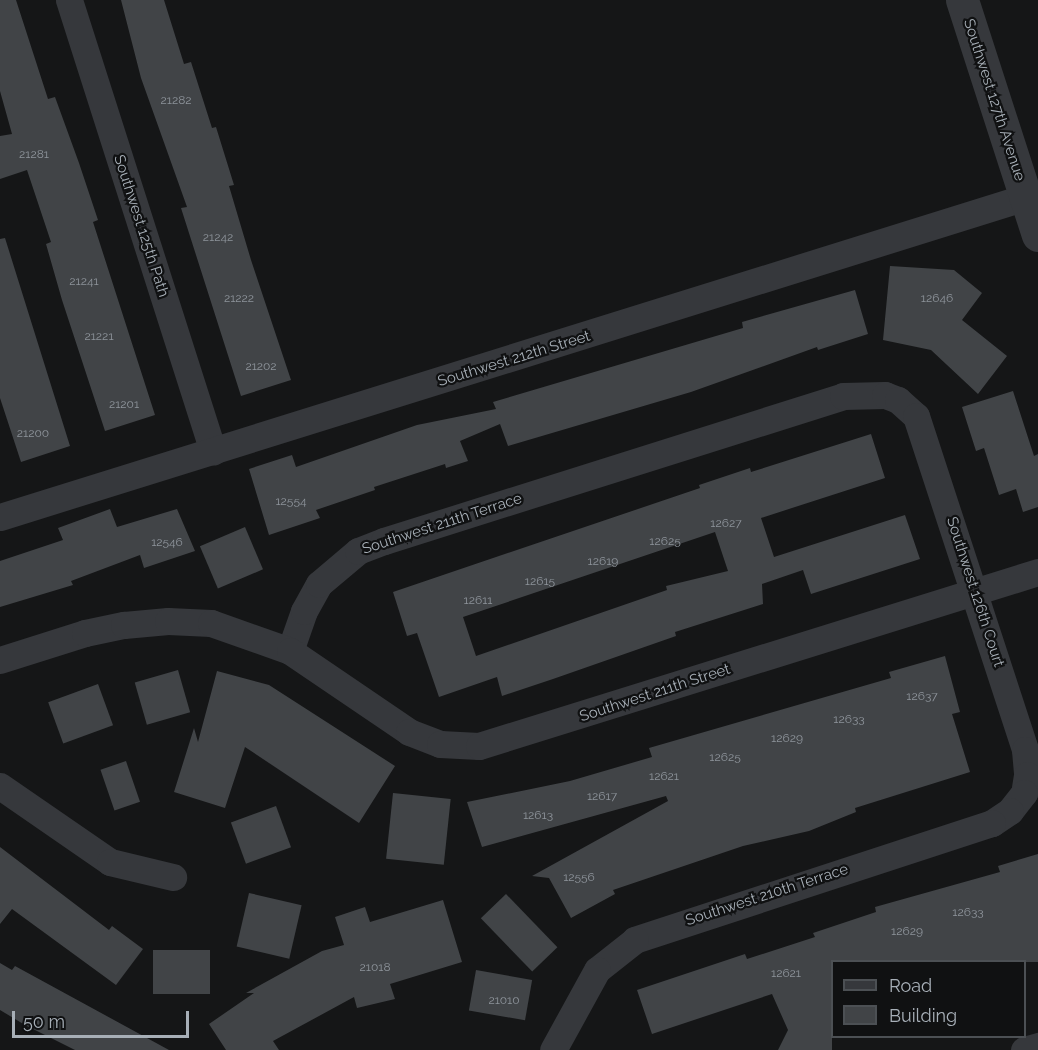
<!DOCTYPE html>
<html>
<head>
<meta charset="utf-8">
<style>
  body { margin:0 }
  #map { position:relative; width:1038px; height:1050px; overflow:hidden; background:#151617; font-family:Raleway,sans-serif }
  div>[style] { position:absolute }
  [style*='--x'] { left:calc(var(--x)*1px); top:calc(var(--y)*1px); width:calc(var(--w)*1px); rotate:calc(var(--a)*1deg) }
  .building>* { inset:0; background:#414447; transform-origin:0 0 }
  .minor>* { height:27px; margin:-13.5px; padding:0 13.5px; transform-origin:13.5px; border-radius:13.5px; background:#36383c }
  .tertiary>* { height:33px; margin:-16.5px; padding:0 16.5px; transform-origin:16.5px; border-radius:16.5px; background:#36383c }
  span { translate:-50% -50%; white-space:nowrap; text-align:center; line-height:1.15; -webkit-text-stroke:4.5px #101112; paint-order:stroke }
  .number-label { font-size:12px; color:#8e949b }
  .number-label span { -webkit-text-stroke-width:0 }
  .street-label { font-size:15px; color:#a7afb7 }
  .legend { position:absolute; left:831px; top:960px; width:195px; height:78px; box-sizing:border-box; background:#101112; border:2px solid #4c5054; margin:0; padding:8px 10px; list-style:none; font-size:18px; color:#a7afb7 }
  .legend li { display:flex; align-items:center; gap:12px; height:30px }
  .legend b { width:30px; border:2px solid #4c5054 }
  .scale { position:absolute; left:12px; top:1011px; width:177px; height:27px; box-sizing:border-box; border:3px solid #a7afb7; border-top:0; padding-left:8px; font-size:18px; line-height:21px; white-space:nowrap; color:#a7afb7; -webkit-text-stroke:4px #101112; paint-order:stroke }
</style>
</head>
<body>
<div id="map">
  <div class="building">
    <div style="clip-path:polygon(0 0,16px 0,48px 99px,55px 97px,79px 163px,98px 220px,93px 222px,155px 415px,105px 431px,62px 300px,46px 244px,51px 242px,27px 170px,0 179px,0 136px,12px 134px,0 91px)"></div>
    <div style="clip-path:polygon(121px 0,164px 0,184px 64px,191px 62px,212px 128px,216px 127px,234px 185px,229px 186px,251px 260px,291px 380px,241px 396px,181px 208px,187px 207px,141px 78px)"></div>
    <div style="clip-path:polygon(5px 238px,70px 446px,21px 462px,0 398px,0 239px)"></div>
    <div style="clip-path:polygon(890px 266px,954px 270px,982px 293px,962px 320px,1007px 356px,978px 394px,931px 350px,883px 340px)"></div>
    <div style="clip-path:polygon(855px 290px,868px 334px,818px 350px,817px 347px,691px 392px,508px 446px,500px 424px,460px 441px,468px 461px,446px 468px,445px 464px,374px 487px,375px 490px,316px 510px,320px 518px,269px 535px,249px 469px,292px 455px,296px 467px,417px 425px,496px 409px,493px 402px,743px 328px,742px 322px)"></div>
    <div style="clip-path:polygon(1013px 391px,1034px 456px,1038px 454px,1038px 507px,1023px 512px,1016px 489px,999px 495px,984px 448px,976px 451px,962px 407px)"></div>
    <div style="clip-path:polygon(evenodd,871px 434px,885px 478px,761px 518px,774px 557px,905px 515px,920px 559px,811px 594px,803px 570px,762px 584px,763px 604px,675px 632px,676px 636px,553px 679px,502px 696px,497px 677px,439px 697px,417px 633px,407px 636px,393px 592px,700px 488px,699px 485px,750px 468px,751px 472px,871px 434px,715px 532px,728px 571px,666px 586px,667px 590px,476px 656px,463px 617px,715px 532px)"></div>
    <div style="clip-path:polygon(110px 509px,117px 527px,177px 509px,195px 551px,144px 568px,140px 555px,71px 581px,73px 585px,0 607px,0 561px,63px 540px,58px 528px)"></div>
    <div style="left:245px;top:527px;width:46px;height:49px;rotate:67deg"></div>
    <div style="clip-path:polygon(945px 656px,960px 712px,952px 714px,970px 772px,855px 808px,856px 812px,809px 831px,743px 846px,613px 890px,615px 894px,571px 918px,549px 878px,532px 876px,668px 801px,666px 796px,482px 847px,467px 802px,570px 781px,652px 757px,649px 748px,891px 678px,889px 672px)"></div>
    <div style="left:178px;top:670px;width:44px;height:45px;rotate:74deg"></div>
    <div style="clip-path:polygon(217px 671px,269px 685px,395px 766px,359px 823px,245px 747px,225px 808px,174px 792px,194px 728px,198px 742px)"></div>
    <div style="left:98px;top:684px;width:44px;height:53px;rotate:70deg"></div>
    <div style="left:126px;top:761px;width:43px;height:27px;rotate:71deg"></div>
    <div style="left:393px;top:793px;width:58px;height:66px;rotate:6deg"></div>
    <div style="left:276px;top:806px;width:44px;height:48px;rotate:70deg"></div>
    <div style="clip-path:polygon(0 847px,109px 930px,112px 926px,143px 949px,116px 985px,12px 909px,0 924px)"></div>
    <div style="clip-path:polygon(1038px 854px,1038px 962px,832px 962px,832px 1050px,778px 1050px,788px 1030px,772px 994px,652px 1034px,637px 990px,745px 954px,747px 959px,815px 937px,813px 933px,876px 912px,875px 907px,1000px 872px,998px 866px)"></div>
    <div style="left:249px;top:893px;width:54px;height:55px;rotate:13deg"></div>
    <div style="left:506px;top:894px;width:74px;height:35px;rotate:46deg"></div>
    <div style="clip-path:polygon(443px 900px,462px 962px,390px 984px,395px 999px,357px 1008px,354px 997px,273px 1041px,279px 1050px,226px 1050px,209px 1024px,254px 993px,246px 993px,322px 951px,344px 945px,335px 917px,365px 907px,370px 922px)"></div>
    <div style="left:210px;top:950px;width:44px;height:57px;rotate:90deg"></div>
    <div style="clip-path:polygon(0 963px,12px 970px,15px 966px,169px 1050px,75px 1050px,25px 1025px,0 1010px)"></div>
    <div style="left:476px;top:970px;width:57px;height:41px;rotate:10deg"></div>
  </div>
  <div class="minor">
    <div style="--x:69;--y:0;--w:474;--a:72.3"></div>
    <div style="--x:0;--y:517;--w:1075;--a:-17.32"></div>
    <div style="--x:290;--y:651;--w:42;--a:-70.7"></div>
    <div style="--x:304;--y:611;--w:31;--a:-61"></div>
    <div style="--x:319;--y:584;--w:51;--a:-40.2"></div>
    <div style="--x:358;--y:551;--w:28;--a:-21"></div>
    <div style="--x:384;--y:541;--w:481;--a:-17.5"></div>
    <div style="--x:843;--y:396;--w:42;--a:-1.4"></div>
    <div style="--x:885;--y:395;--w:14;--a:21"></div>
    <div style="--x:898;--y:400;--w:24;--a:42"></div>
    <div style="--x:916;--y:416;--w:351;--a:71.9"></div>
    <div style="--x:1025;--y:750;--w:25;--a:85"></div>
    <div style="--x:1027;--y:775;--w:18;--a:99"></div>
    <div style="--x:1024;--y:793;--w:23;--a:128"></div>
    <div style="--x:1010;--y:811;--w:22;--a:146"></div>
    <div style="--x:992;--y:823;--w:376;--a:161.9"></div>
    <div style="--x:635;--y:940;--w:48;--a:141.7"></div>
    <div style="--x:597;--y:970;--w:91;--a:118.8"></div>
    <div style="--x:0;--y:660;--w:89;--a:-17.6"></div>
    <div style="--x:85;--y:633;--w:40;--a:-12"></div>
    <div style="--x:124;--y:625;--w:44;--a:-5.2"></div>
    <div style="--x:168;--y:621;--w:43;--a:2.7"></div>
    <div style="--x:211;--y:623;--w:84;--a:19.5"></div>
    <div style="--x:290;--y:651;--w:144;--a:34.2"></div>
    <div style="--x:409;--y:732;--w:33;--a:21"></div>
    <div style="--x:440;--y:744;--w:39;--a:3"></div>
    <div style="--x:479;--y:746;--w:585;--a:-17.29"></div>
    <div style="--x:0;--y:786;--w:134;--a:34.6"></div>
    <div style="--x:110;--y:862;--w:65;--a:13.4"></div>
    <div style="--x:1024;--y:1050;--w:15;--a:-16"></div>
  </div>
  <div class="tertiary">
    <div style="--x:962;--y:0;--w:247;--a:72.1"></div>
  </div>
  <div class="number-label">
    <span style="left:176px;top:101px">21282</span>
    <span style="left:34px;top:155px">21281</span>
    <span style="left:218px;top:238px">21242</span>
    <span style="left:84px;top:282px">21241</span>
    <span style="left:239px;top:299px">21222</span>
    <span style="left:937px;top:299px">12646</span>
    <span style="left:99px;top:337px">21221</span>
    <span style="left:261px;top:367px">21202</span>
    <span style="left:124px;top:405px">21201</span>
    <span style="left:33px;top:434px">21200</span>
    <span style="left:291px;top:502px">12554</span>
    <span style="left:726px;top:524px">12627</span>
    <span style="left:665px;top:542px">12625</span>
    <span style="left:167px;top:543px">12546</span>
    <span style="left:603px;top:562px">12619</span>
    <span style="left:540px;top:582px">12615</span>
    <span style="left:478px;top:601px">12611</span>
    <span style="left:922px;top:697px">12637</span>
    <span style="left:849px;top:720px">12633</span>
    <span style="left:787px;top:739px">12629</span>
    <span style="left:725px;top:758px">12625</span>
    <span style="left:664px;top:777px">12621</span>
    <span style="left:602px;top:797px">12617</span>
    <span style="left:538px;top:816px">12613</span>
    <span style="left:579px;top:878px">12556</span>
    <span style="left:968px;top:913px">12633</span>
    <span style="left:907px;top:932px">12629</span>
    <span style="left:375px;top:968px">21018</span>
    <span style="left:786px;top:974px">12621</span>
    <span style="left:504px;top:1001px">21010</span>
  </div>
  <div class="street-label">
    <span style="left:994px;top:100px;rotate:72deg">Southwest 127th Avenue</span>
    <span style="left:141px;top:226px;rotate:72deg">Southwest 125th Path</span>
    <span style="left:514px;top:359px;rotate:-17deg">Southwest 212th Street</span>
    <span style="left:442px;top:524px;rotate:-18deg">Southwest 211th Terrace</span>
    <span style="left:975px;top:592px;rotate:72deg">Southwest 126th Court</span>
    <span style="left:655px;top:693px;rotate:-18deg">Southwest 211th Street</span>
    <span style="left:767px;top:895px;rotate:-18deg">Southwest 210th Terrace</span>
  </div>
  <ul class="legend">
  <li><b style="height:8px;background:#36383c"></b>Road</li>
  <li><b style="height:16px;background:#414447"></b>Building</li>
  </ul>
  <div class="scale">50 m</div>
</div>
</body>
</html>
